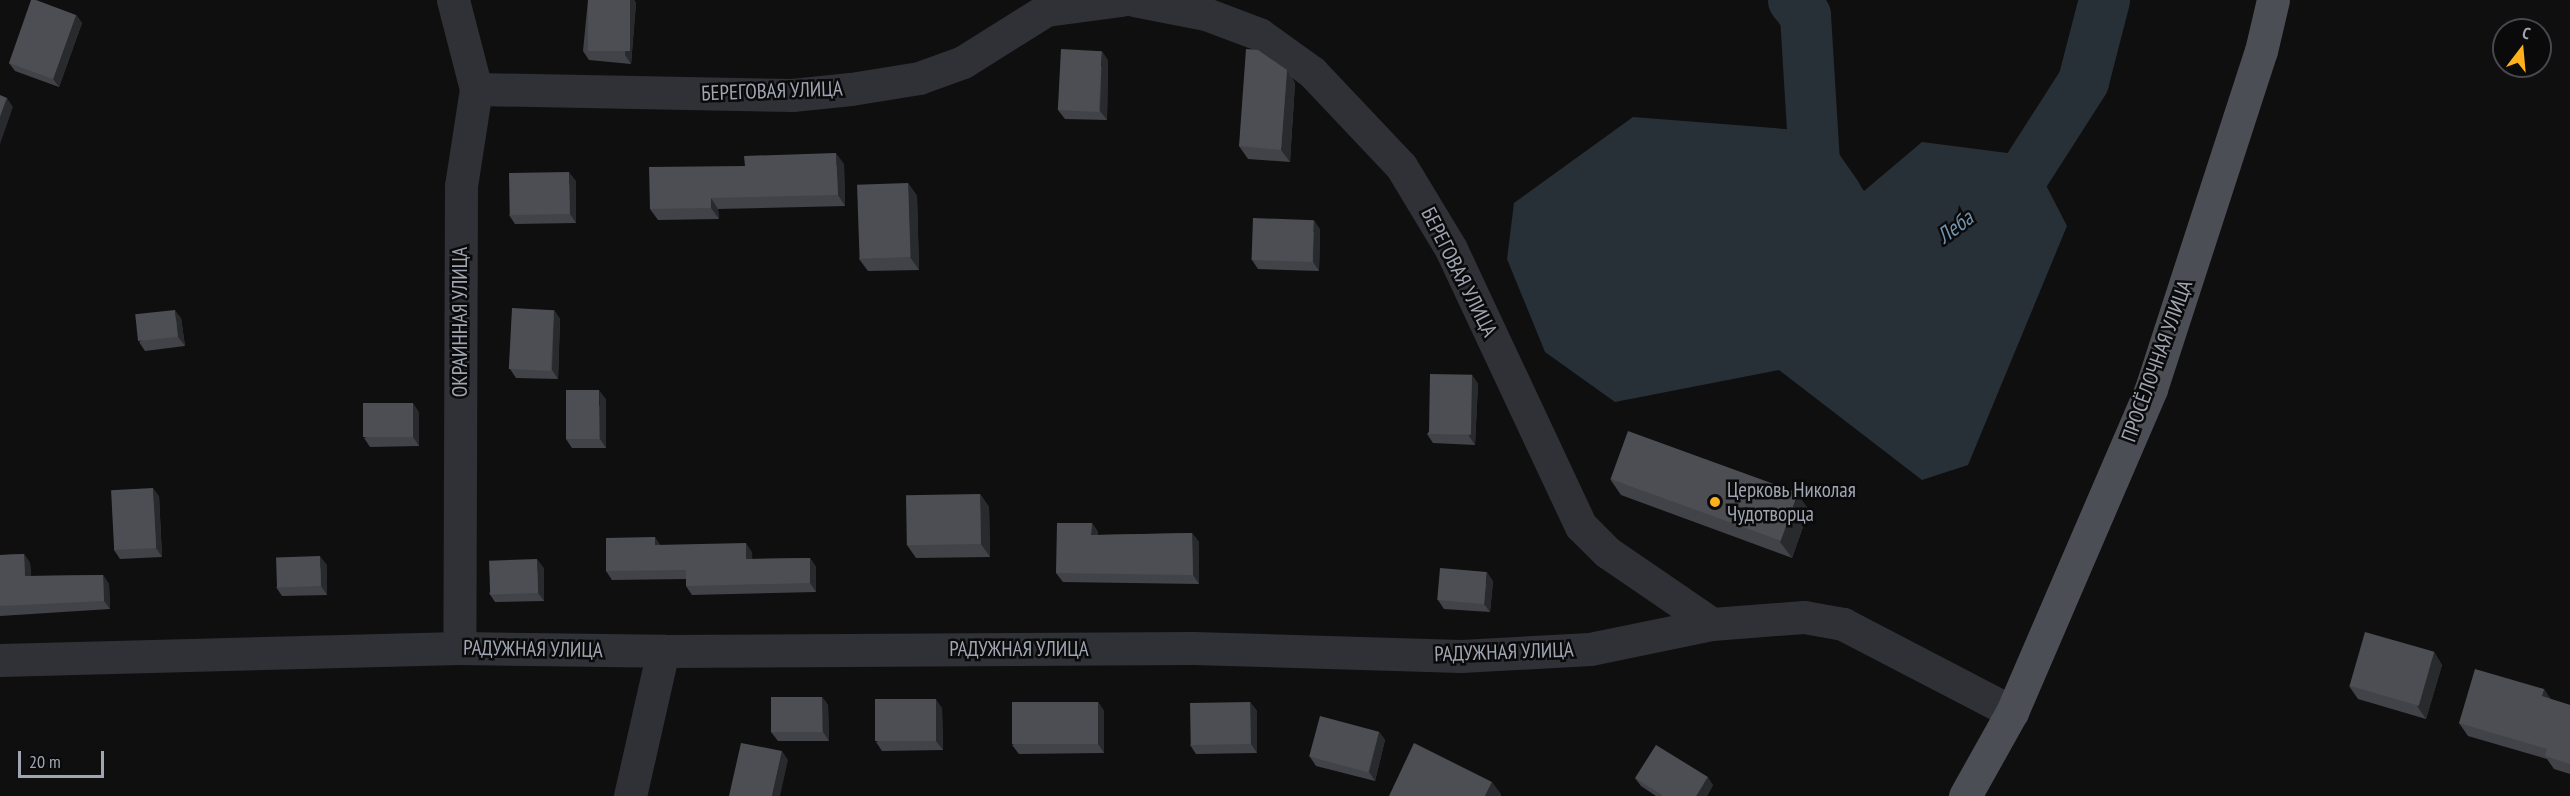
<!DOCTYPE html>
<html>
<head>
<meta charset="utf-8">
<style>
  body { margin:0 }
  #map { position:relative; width:2570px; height:796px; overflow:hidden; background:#0f0f10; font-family:"PT Sans Narrow",sans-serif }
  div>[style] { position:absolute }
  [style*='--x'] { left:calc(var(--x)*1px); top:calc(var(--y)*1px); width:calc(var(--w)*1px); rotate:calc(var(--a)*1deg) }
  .water>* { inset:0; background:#273036 }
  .river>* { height:51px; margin:-25.5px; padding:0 25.5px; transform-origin:25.5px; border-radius:25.5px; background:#273036 }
  .street>* { height:33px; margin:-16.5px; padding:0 16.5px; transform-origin:16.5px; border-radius:16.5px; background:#303136 }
  .primary>* { height:33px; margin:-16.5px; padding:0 16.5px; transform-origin:16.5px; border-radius:16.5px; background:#4b4e55 }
  .wall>* { inset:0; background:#424348 }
  .shaded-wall>* { inset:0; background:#292a2d }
  .building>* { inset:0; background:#4c4e53; transform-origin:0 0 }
  .dots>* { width:16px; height:16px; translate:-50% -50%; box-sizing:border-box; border:3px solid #0a0a0b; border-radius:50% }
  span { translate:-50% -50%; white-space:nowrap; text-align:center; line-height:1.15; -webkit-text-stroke:5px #0a0a0b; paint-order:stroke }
  .street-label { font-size:21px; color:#9fa5b2 }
  .poi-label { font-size:21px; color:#9fa5b2 }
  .left { translate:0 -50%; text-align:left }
  .water-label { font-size:22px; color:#7294b1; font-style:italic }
  .north { position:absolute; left:2492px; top:18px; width:60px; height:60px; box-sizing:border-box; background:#0a0a0b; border:2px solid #46484e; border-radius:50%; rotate:16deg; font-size:16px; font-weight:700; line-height:24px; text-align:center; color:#9fa5b2 }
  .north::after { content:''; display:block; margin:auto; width:21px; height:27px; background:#feb11a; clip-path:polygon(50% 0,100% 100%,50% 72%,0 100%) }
  .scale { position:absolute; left:18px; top:751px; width:86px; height:27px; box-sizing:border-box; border:3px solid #9fa5b2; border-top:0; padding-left:8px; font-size:18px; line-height:21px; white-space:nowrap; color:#9fa5b2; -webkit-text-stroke:4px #0a0a0b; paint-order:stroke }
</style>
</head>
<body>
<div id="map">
  <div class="water">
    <div style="clip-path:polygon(1633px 117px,1823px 132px,1864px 191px,1922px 142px,2031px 156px,2067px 226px,1968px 465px,1922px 480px,1779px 370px,1615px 402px,1545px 352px,1507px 259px,1514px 203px)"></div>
  </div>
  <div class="river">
    <div style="--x:1793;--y:0;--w:19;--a:51"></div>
    <div style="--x:1805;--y:15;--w:148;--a:86.5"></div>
    <div style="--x:1814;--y:163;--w:39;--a:55"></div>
    <div style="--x:1982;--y:207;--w:52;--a:-38"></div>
    <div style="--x:2023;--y:175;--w:112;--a:-57.4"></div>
    <div style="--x:2083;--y:81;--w:84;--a:-75.5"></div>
  </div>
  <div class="street">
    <div style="--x:453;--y:0;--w:92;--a:75.5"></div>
    <div style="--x:476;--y:89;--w:98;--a:98.8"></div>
    <div style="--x:461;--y:186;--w:462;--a:90.2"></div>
    <div style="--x:1134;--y:0;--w:73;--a:11"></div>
    <div style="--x:1206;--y:14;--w:57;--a:20.7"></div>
    <div style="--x:1259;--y:34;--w:65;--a:35.6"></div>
    <div style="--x:1312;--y:72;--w:129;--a:46.6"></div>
    <div style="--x:1401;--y:166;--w:97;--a:58.9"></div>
    <div style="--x:1451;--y:249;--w:306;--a:64.9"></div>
    <div style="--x:1581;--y:526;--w:37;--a:45"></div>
    <div style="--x:1607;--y:552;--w:127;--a:34.4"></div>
    <div style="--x:476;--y:89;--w:316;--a:1.1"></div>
    <div style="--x:792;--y:95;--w:59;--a:-5.8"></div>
    <div style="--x:851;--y:89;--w:69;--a:-9.2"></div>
    <div style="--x:919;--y:78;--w:47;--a:-20"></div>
    <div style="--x:963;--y:62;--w:98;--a:-32.1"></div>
    <div style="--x:1046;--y:10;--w:76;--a:-7.6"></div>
    <div style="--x:0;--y:660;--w:459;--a:-1.5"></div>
    <div style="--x:459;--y:648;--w:204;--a:0.8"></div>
    <div style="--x:663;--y:651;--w:530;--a:-0.32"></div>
    <div style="--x:1193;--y:648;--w:268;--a:1.7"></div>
    <div style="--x:1461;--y:656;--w:129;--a:-3.1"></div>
    <div style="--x:1590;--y:649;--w:125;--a:-11.6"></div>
    <div style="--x:1712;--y:624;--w:92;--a:-4.4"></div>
    <div style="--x:1804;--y:617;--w:40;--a:10"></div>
    <div style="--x:1843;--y:624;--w:191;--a:27.5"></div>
    <div style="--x:630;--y:796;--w:149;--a:-77.2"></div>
  </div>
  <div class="primary">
    <div style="--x:1965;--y:796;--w:96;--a:-60.8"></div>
    <div style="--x:2012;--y:712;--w:352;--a:-66.7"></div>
    <div style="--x:2151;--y:389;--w:355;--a:-72"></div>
    <div style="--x:2261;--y:51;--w:52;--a:-76.8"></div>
  </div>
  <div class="wall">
    <div style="clip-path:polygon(588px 0,634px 0,636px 3px,631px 64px,589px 60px,583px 51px)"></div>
    <div style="clip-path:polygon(76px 15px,82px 23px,59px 87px,15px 71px,9px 63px)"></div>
    <div style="clip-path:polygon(1108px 60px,1107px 120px,1065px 119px,1058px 110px)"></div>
    <div style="clip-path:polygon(1287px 70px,1295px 83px,1290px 162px,1248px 159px,1239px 146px)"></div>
    <div style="clip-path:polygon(844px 164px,845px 206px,718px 209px,719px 219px,658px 220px,650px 209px)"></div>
    <div style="clip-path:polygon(576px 181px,576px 223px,515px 224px,509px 215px)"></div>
    <div style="clip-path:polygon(908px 183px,917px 196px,919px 270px,868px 271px,859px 259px)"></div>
    <div style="clip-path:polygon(1320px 229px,1319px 271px,1258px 269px,1252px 260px)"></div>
    <div style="clip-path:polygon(554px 310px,560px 319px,558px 379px,516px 378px,510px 369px)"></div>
    <div style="clip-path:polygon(181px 318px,185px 346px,145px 351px,139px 342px)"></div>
    <div style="clip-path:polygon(1472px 375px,1478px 384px,1475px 445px,1433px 443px,1427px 434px)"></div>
    <div style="clip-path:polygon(606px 399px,606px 448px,572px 448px,566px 439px)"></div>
    <div style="clip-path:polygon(419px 412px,419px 446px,370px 447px,364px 438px)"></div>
    <div style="clip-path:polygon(1610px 479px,1809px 510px,1792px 558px,1621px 495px)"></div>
    <div style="clip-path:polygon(980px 494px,989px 507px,990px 557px,916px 558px,907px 545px)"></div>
    <div style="clip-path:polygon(159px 496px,162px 557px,120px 559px,114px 550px)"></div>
    <div style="clip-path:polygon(1092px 523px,1098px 532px,1098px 535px,1192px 533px,1199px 542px,1199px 584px,1063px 582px,1056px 573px)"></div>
    <div style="clip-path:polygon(660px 545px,752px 552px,752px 559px,810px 558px,816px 567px,816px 592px,692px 595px,686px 586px,686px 579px,612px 580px,606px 571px)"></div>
    <div style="clip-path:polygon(24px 554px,30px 563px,31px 576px,103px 575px,109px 584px,110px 609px,0 616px,0 555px)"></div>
    <div style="clip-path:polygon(327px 565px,327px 595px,282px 596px,276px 587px)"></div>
    <div style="clip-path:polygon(544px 568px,544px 601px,495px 602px,489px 593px)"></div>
    <div style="clip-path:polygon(1493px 581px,1490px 612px,1444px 609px,1438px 600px)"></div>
    <div style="clip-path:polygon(2434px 652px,2442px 665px,2426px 719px,2358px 699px,2349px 686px)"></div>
    <div style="clip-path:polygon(2544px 689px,2550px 699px,2570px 705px,2570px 774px,2554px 769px,2547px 759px,2468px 736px,2459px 723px)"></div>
    <div style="clip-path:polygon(822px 697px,828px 705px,829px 741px,778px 741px,771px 732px)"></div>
    <div style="clip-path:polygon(1098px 702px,1104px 711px,1104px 753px,1019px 754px,1012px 745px)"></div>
    <div style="clip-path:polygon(1250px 702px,1257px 711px,1257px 753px,1196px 754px,1190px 745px)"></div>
    <div style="clip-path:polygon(942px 708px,943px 750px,882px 751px,876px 742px)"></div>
    <div style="clip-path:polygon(1379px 732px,1385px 740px,1375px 781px,1316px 766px,1310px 757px)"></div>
    <div style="clip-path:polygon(1635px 778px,1713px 785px,1707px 796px,1656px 796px,1641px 786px)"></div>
  </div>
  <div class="shaded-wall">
    <div style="clip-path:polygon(630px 0,634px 0,636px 3px,631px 64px,625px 55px)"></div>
    <div style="clip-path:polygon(76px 15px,82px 23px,59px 87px,53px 79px)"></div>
    <div style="clip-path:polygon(1102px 51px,1108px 60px,1107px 120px,1100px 111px)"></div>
    <div style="clip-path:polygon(1287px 70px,1295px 83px,1290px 162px,1281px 150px)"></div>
    <div style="clip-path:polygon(7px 98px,13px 107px,0 144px,0 117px)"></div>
    <div style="clip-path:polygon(836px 153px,844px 164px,845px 206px,838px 195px)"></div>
    <div style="clip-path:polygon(569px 172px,576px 181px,576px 223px,570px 214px)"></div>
    <div style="clip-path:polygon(908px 183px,917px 196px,919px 270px,910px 257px)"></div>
    <div style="clip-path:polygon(711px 198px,718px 209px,719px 219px,711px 208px)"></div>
    <div style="clip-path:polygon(1314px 220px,1320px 229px,1319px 271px,1313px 262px)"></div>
    <div style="clip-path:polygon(175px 310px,181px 318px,185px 346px,178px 337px)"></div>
    <div style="clip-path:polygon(554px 310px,560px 319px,558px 379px,552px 370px)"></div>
    <div style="clip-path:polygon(1472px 375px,1478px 384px,1475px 445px,1469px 436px)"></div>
    <div style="clip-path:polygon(599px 390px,606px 399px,606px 448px,600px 439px)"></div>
    <div style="clip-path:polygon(413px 403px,419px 412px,419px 446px,413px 437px)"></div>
    <div style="clip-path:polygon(153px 488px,159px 496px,162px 557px,156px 548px)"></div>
    <div style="clip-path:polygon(980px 494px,989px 507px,990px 557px,981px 544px)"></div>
    <div style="clip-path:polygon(1798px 494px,1809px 510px,1792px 558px,1780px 542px)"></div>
    <div style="clip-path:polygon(1092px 523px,1098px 532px,1098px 544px,1091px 535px)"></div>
    <div style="clip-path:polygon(1192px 533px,1199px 542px,1199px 584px,1193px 575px)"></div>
    <div style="clip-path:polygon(655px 537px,661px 546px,655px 545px)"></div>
    <div style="clip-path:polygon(746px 543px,752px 552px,753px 568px,746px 559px)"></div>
    <div style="clip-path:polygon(24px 554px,30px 563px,32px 585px,25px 576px)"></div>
    <div style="clip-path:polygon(320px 556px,327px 565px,327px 595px,321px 586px)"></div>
    <div style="clip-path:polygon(810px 558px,816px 567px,816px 592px,810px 583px)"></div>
    <div style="clip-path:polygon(537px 559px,544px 568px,544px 601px,538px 593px)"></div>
    <div style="clip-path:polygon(1487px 572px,1493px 581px,1490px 612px,1484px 604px)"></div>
    <div style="clip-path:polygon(103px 575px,109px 584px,110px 609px,104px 601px)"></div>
    <div style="clip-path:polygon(2434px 652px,2442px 665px,2426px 719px,2417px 706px)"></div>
    <div style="clip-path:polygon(2544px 689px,2553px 702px,2542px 696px)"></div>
    <div style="clip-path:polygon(822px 697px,828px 705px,829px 741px,823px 732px)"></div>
    <div style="clip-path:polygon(936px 699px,942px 708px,943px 750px,936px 741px)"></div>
    <div style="clip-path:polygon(1098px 702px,1104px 711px,1104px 753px,1098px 744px)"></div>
    <div style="clip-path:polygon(1250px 702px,1257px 711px,1257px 753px,1251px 744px)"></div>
    <div style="clip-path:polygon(1379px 732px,1385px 740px,1375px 781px,1369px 772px)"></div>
    <div style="clip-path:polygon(782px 751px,788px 760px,780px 796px,772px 796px)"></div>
    <div style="clip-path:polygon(1708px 777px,1713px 785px,1707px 796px,1696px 796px)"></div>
    <div style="clip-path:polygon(1492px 782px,1501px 794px,1501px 796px,1485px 796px)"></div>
  </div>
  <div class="building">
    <div style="clip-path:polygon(31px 0,36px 0,76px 15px,53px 79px,9px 63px)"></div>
    <div style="left:588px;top:0;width:42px;height:51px"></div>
    <div style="left:1061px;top:49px;width:41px;height:61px;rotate:3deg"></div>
    <div style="clip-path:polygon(1246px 49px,1258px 50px,1287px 70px,1281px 150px,1239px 146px)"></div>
    <div style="clip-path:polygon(0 95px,7px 98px,0 117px)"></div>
    <div style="clip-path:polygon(836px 153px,838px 195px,711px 198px,711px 208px,650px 209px,649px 167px,745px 166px,744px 156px)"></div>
    <div style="left:569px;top:172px;width:42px;height:60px;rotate:89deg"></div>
    <div style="left:908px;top:183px;width:74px;height:51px;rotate:88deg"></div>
    <div style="left:1253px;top:218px;width:61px;height:42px;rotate:2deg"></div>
    <div style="left:512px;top:308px;width:42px;height:61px;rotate:3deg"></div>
    <div style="left:175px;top:310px;width:27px;height:40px;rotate:84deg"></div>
    <div style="left:1430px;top:374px;width:42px;height:60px;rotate:1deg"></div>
    <div style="left:566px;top:390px;width:33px;height:49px"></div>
    <div style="left:413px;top:403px;width:34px;height:50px;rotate:90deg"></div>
    <div style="left:1628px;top:431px;width:181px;height:51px;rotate:20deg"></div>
    <div style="left:153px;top:488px;width:60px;height:42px;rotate:87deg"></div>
    <div style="left:980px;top:494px;width:50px;height:74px;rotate:89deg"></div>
    <div style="clip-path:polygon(1057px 523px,1092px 523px,1091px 535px,1192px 533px,1193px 575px,1056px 573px)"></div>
    <div style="clip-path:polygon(655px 537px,655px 545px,746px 543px,746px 559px,810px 558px,810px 583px,686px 586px,686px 570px,606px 571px,606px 538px)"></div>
    <div style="clip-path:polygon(24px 554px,25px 576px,103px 575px,104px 601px,0 606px,0 555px)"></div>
    <div style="left:320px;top:556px;width:30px;height:44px;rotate:88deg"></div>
    <div style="left:537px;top:559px;width:34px;height:48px;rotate:88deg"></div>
    <div style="left:1440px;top:568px;width:47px;height:32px;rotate:5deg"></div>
    <div style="left:2365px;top:632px;width:72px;height:56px;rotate:16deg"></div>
    <div style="clip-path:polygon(2475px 669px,2544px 689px,2542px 696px,2570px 705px,2570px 764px,2545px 756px,2547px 749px,2459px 723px)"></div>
    <div style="left:771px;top:697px;width:51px;height:35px"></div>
    <div style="left:936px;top:699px;width:42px;height:61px;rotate:90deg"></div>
    <div style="left:1098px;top:702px;width:42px;height:86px;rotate:90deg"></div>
    <div style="left:1250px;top:702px;width:42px;height:60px;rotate:89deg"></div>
    <div style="left:1320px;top:716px;width:61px;height:42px;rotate:15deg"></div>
    <div style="clip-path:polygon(741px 743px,782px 751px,772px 796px,729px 796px)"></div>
    <div style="clip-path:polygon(1414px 743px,1492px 782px,1485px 796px,1389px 796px)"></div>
    <div style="clip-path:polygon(1656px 745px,1708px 777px,1696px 796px,1662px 796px,1662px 795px,1635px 778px)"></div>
  </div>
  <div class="dots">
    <div style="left:1715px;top:502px;background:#feb11a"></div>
  </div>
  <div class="street-label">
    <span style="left:772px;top:91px;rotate:-2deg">БЕРЕГОВАЯ УЛИЦА</span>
    <span style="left:1459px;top:272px;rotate:63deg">БЕРЕГОВАЯ УЛИЦА</span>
    <span style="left:460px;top:322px;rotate:-90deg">ОКРАИННАЯ УЛИЦА</span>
    <span style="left:2157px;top:361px;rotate:-70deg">ПРОСЁЛОЧНАЯ УЛИЦА</span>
    <span style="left:533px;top:649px;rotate:1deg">РАДУЖНАЯ УЛИЦА</span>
    <span style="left:1019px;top:649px">РАДУЖНАЯ УЛИЦА</span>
    <span style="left:1504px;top:652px;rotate:-2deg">РАДУЖНАЯ УЛИЦА</span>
  </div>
  <div class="poi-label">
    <span class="left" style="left:1727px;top:502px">Церковь Николая<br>Чудотворца</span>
  </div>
  <div class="water-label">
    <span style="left:1955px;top:227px;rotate:-37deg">Леба</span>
  </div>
  <div class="north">С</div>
  <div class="scale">20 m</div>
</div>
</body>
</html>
